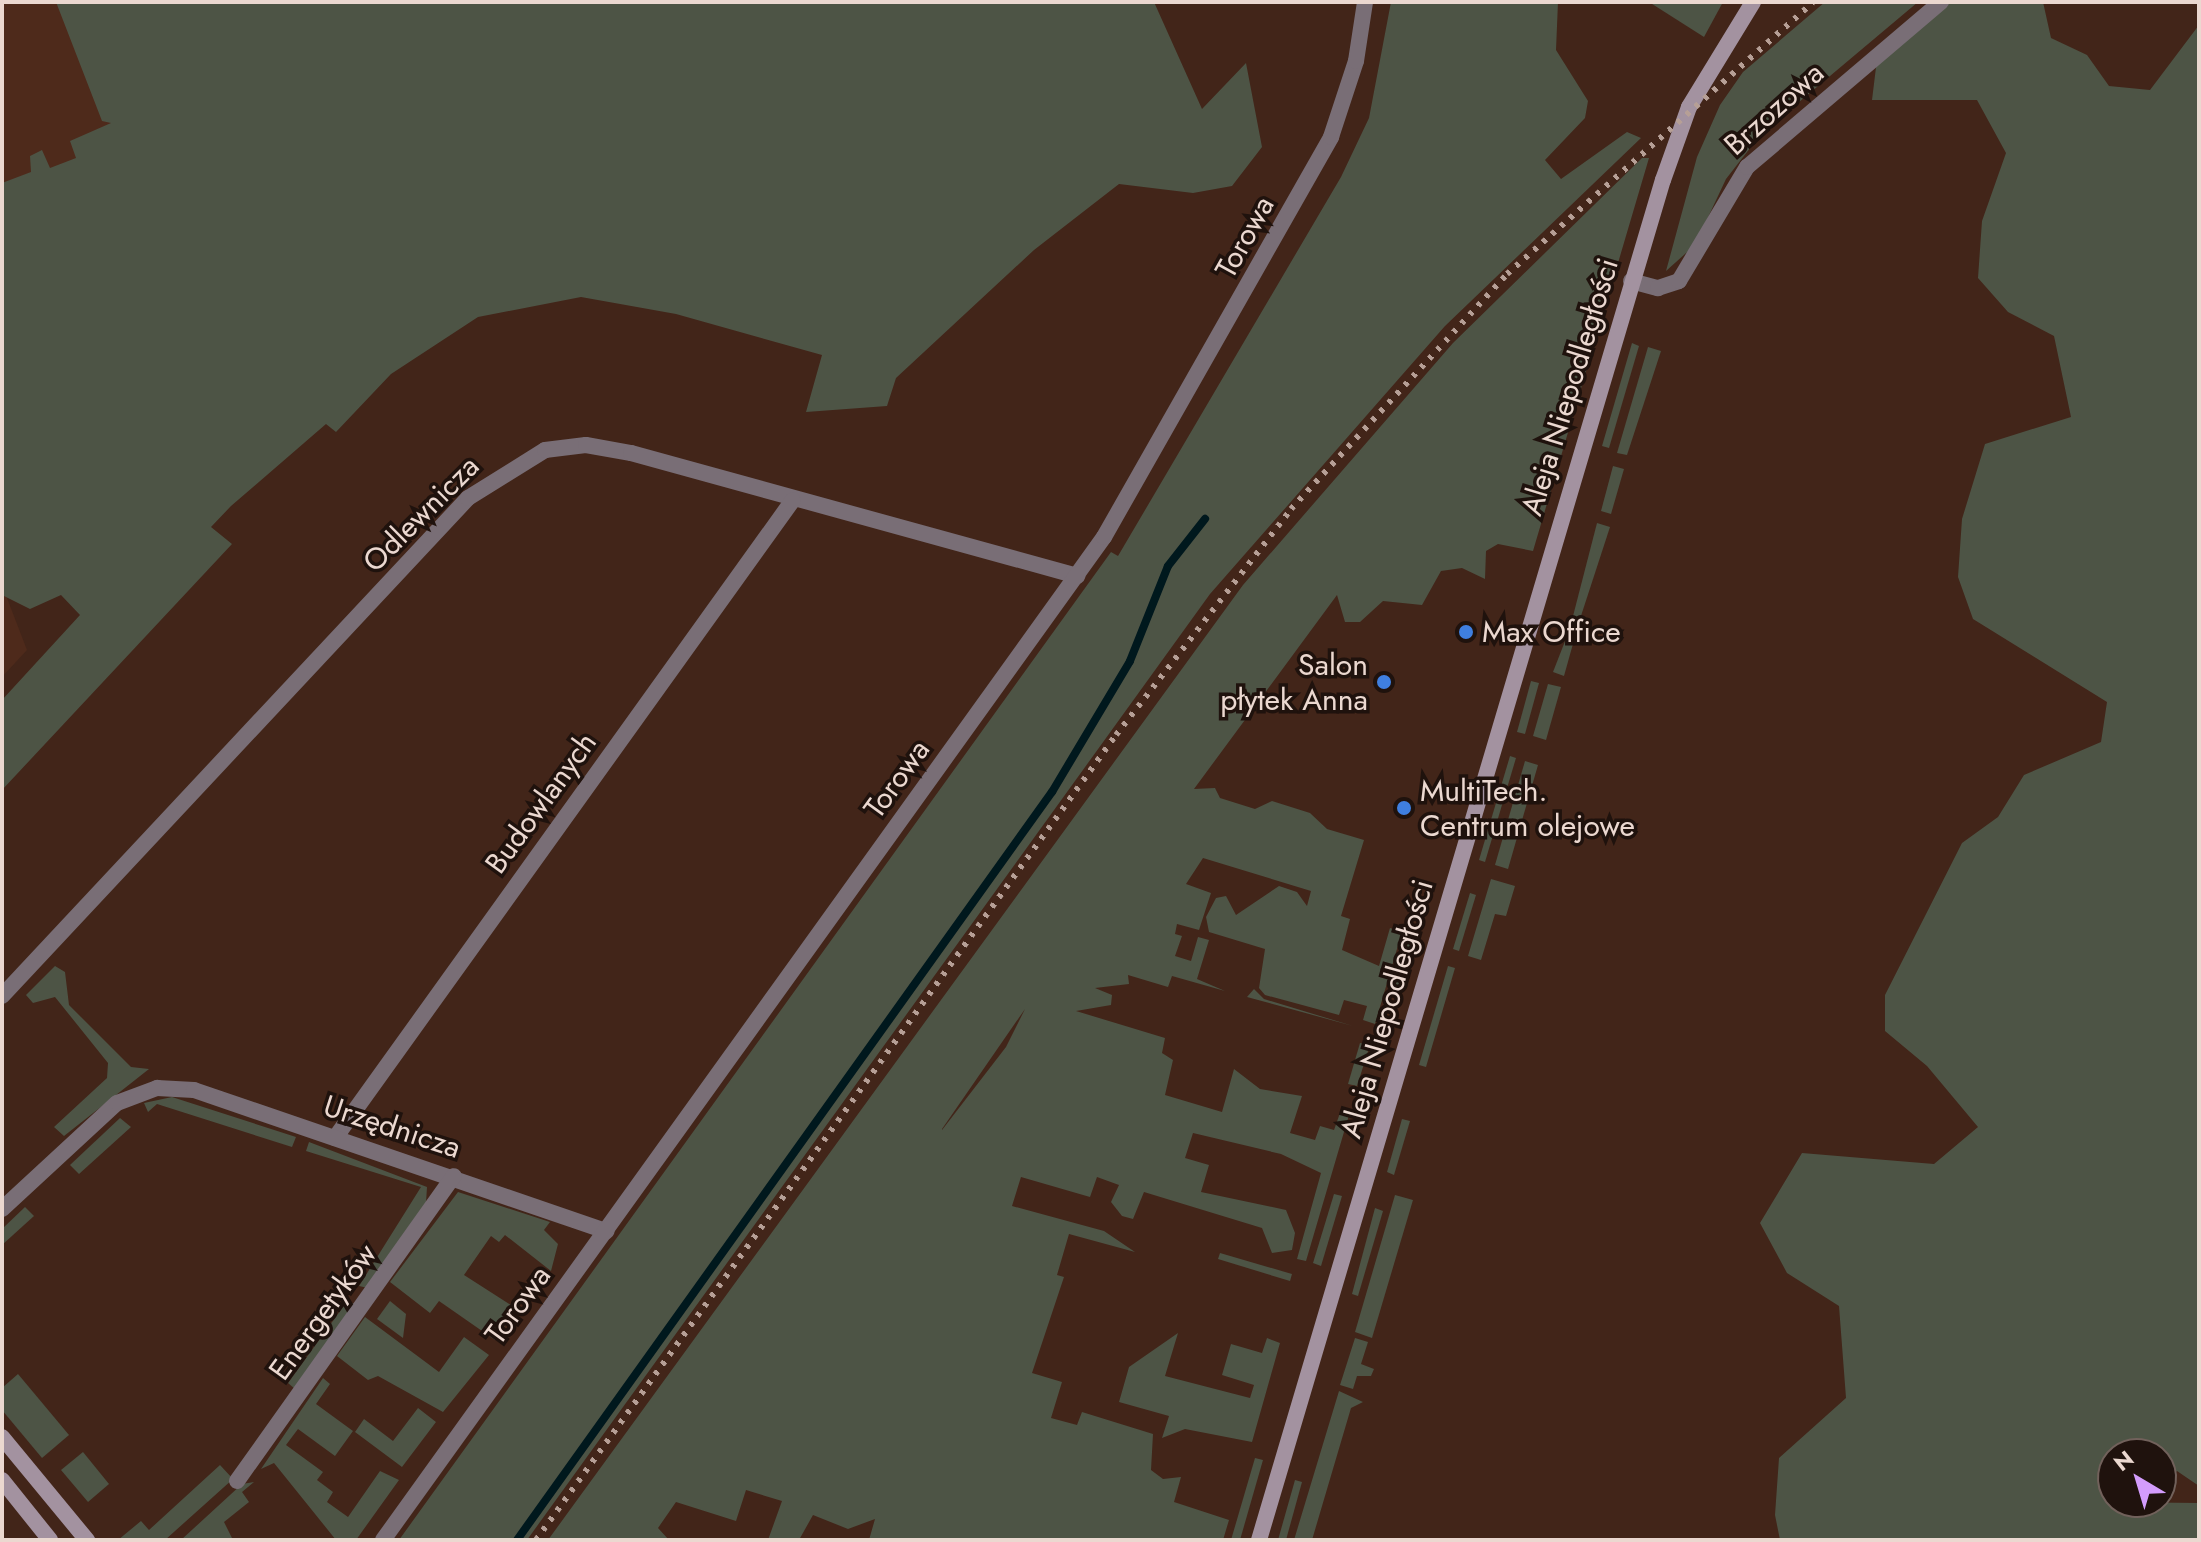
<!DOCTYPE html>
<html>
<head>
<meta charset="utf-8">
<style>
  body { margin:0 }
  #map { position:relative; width:2201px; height:1542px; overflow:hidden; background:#422519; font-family:Jost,sans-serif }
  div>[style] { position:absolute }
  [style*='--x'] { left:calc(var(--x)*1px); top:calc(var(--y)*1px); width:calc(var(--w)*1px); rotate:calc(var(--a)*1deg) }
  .built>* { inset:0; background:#4e2a1b }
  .green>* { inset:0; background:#4d5445 }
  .stream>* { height:8px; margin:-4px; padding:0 4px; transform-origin:4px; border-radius:4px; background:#00181d }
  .street>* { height:16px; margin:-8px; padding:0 8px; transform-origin:8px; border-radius:8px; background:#796e76 }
  .secondary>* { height:16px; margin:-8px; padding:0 8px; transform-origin:8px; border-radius:8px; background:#a392a0 }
  .rail>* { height:6px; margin-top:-3px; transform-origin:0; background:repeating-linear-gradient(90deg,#b69f96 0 4px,transparent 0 12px) }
  .dots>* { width:22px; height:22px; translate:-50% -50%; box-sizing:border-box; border:4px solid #1f120d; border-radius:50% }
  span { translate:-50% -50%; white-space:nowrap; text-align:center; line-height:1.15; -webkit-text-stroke:7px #1f120d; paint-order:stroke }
  .street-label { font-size:30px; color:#ebd8d0 }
  .poi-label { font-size:30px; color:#ebd8d0 }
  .left { translate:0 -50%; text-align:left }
  .right { translate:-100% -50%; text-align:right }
  .frame { position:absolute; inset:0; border:4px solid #ebd8d0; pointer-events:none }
  .north { position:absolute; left:2097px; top:1438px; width:80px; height:80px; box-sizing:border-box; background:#1f120d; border:2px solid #71615b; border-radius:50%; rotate:322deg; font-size:22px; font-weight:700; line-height:32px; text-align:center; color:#ebd8d0 }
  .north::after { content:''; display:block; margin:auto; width:28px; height:36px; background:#d39cfc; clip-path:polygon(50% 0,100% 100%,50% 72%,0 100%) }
</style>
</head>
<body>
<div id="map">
  <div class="built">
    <div style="clip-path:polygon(2px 2px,77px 2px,129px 140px,2px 188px)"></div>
    <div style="clip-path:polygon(2px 585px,27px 650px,2px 677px)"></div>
  </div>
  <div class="green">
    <div style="clip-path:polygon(56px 2px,1154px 2px,1202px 109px,1246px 63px,1262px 147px,1232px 186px,1193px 193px,1119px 184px,1034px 250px,896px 378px,887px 406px,806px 412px,822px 355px,676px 314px,581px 297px,478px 317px,391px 374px,336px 432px,326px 424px,231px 506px,211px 527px,232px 544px,2px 790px,2px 700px,80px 615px,61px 595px,30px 609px,2px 595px,2px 183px,31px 172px,30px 156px,42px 150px,50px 168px,76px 158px,70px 141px,111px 123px,102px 121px)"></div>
    <div style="clip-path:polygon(1391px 2px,1558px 2px,1556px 50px,1588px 101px,1585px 118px,1545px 160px,1561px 179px,1627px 132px,1641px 138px,1445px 326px,1210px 594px,527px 1540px,399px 1540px,1111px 552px,1118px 556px,1341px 177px,1369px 118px)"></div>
    <div style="clip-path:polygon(1649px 2px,1723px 2px,1704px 37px)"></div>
    <div style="clip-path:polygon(1825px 2px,1918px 2px,1761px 134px,1726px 179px,1695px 245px,1666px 271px,1697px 157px,1720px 105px,1743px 72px)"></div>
    <div style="clip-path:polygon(1935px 2px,2043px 2px,2051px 38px,2087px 55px,2109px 86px,2150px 90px,2199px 25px,2199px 1486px,2177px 1471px,2161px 1484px,2161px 1454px,2113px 1454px,2113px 1502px,2199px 1503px,2199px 1540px,1780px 1540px,1775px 1515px,1779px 1458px,1846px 1398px,1839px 1306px,1787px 1273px,1760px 1223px,1802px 1153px,1934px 1164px,1978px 1127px,1927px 1066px,1885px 1031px,1885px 995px,1962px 843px,1998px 817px,2024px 775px,2101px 742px,2107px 702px,1973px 619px,1958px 577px,1962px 519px,1985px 444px,2071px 417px,2054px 336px,2008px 312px,1978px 278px,1982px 221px,2006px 153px,1977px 100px,1872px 100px,1878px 51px)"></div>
    <div style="clip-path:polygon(evenodd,1642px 158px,1649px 158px,1533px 551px,1498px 544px,1486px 551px,1485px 579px,1462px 568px,1441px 571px,1422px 605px,1383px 601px,1360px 622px,1345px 622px,1337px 595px,1194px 789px,1215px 788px,1220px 798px,1255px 809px,1272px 801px,1310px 813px,1327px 829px,1364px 840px,1341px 916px,1350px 919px,1342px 950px,1379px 966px,1390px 928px,1402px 932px,1375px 1024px,1363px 1020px,1367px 1006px,1344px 1000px,1339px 1015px,1265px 995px,1259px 988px,1265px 949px,1209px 932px,1206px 917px,1216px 898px,1226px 896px,1236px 915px,1279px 886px,1297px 892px,1307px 906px,1311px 891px,1203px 858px,1186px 884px,1211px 893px,1199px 930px,1177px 924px,1175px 934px,1182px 936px,1175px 956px,1191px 961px,1198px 937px,1209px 940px,1197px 979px,1225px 991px,1172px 976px,1168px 987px,1128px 975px,1129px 984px,1095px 988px,1112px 995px,1111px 1005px,1076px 1011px,1165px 1038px,1162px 1053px,1173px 1060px,1165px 1095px,1222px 1112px,1234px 1069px,1260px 1089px,1302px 1096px,1290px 1133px,1315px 1140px,1320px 1126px,1334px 1130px,1340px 1113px,1349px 1115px,1306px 1261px,1297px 1259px,1321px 1173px,1281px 1154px,1193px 1133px,1185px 1158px,1209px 1165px,1201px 1192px,1286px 1210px,1295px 1233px,1292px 1250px,1272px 1253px,1262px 1228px,1144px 1192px,1133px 1219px,1122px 1216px,1111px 1202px,1119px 1185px,1097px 1177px,1090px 1197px,1021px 1177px,1012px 1206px,1104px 1231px,1135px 1252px,1069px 1234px,1057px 1275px,1064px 1277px,1032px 1373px,1062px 1382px,1051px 1418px,1077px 1425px,1082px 1412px,1153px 1434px,1151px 1470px,1163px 1479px,1181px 1477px,1174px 1502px,1229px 1520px,1223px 1540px,869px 1540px,875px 1519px,848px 1529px,813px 1515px,799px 1540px,768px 1540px,782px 1501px,746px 1490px,736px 1521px,676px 1502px,658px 1528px,669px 1540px,548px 1540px,1243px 585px,1453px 343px,1642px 158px,1025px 1009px,1006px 1047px,942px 1130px,942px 1129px,1025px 1009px)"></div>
    <div style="clip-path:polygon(1632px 343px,1639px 346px,1609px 448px,1602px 446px)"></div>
    <div style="clip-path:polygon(1648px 347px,1661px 351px,1627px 455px,1617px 453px)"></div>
    <div style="clip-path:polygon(1613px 466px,1624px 469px,1611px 514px,1601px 511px)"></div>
    <div style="clip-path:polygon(1597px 523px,1610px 527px,1579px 622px,1572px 620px)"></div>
    <div style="clip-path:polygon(1569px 631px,1576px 633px,1564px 676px,1553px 672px)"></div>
    <div style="clip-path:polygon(1531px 681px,1539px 683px,1525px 734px,1517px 732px)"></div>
    <div style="clip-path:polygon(1548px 684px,1561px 687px,1546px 740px,1533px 736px)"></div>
    <div style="clip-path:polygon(1510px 756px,1516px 758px,1485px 862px,1479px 860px)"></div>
    <div style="clip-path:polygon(1525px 761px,1538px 765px,1508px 869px,1495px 865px)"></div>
    <div style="clip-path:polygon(1491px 879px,1515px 886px,1506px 916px,1495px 914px,1481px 960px,1468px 956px)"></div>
    <div style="clip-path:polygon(1470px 893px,1476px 895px,1459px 951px,1453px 949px)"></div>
    <div style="clip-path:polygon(1410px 936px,1417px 938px,1400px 997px,1393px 994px)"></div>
    <div style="clip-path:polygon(55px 966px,65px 972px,69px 1005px,131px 1067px,149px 1069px,64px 1136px,54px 1127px,107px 1078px,108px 1063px,55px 997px,33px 1003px,26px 995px)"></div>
    <div style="clip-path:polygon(1448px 966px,1455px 968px,1426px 1067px,1419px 1065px)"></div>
    <div style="clip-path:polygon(1254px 989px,1264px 999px,1353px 1026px,1247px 997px)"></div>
    <div style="clip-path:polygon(1360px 1043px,1370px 1045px,1357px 1086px,1348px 1084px)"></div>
    <div style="clip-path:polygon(172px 1097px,296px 1137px,292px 1147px,157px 1104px,148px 1112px,144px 1103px)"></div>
    <div style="clip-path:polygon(120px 1118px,131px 1127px,79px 1174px,70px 1165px)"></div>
    <div style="clip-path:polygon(1402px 1119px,1410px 1121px,1394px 1175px,1387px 1172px)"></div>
    <div style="clip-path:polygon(309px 1142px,427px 1187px,426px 1203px,368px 1288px,359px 1286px,421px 1187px,306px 1151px)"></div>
    <div style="clip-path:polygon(458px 1192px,550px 1222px,544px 1230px,558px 1244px,551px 1271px,505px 1235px,499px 1242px,491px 1236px,464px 1275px,517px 1309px,495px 1340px,439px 1301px,430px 1313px,390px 1282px)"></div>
    <div style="clip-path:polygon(1334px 1194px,1342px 1196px,1321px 1266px,1313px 1263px)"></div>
    <div style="clip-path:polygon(1395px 1195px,1413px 1200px,1372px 1338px,1355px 1332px)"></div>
    <div style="clip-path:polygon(25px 1207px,34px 1216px,2px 1245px,2px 1229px)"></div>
    <div style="clip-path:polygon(1375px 1208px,1383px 1211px,1358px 1296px,1352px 1294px)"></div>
    <div style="clip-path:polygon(1220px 1253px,1292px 1274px,1290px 1281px,1218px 1259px)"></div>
    <div style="clip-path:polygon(348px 1300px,355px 1305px,295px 1389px,288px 1383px)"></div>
    <div style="clip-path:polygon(390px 1301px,406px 1314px,403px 1338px,377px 1319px)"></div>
    <div style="clip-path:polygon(365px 1317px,439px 1372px,464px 1337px,489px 1355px,443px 1412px,378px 1376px,368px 1380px,337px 1356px)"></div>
    <div style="clip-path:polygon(1178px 1333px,1165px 1376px,1250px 1398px,1254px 1385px,1222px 1375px,1231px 1344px,1262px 1353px,1267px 1338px,1280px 1343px,1252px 1442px,1185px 1429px,1162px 1438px,1169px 1416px,1119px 1402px,1129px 1367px)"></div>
    <div style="clip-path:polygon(1355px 1338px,1368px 1342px,1361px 1364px,1374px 1369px,1371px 1376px,1357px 1376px,1353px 1389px,1340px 1385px)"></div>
    <div style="clip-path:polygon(18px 1374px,69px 1435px,42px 1458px,2px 1410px,2px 1388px)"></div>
    <div style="clip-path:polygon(323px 1378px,330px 1384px,316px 1404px,353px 1431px,335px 1456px,298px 1429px,286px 1445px,323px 1472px,317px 1480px,333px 1492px,327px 1502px,348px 1517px,380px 1471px,399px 1480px,356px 1540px,336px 1540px,274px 1463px,261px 1469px)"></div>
    <div style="clip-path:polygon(1339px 1391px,1363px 1402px,1351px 1408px,1312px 1540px,1294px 1540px)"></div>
    <div style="clip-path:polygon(418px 1408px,436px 1422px,402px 1467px,355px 1432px,364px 1419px,393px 1441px)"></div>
    <div style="clip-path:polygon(83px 1452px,109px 1484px,88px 1502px,61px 1470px)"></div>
    <div style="clip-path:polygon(1255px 1458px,1263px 1460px,1240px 1540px,1231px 1540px)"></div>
    <div style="clip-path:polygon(220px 1465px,233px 1479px,165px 1540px,118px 1540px,141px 1521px,149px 1530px)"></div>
    <div style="clip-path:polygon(1295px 1480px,1302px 1482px,1286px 1540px,1278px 1540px)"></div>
    <div style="clip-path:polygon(254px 1482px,242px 1492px,249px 1502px,224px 1522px,233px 1540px,181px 1540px,242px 1484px)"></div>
  </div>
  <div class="stream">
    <div style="--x:517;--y:1540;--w:920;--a:-54.43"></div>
    <div style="--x:1052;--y:792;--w:152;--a:-59.2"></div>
    <div style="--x:1130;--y:661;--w:102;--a:-68.2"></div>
    <div style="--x:1168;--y:566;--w:60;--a:-51.8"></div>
  </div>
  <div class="street">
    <div style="--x:1631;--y:281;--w:28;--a:15"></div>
    <div style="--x:1658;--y:288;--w:22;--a:-18"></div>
    <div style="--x:1679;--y:281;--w:133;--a:-59.2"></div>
    <div style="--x:1747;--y:167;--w:255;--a:-40.4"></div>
    <div style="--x:2;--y:996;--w:682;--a:-46.9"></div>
    <div style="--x:468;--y:498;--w:91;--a:-31.9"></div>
    <div style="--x:545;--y:450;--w:41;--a:-7"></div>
    <div style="--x:586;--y:445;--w:46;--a:10.1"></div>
    <div style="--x:631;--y:453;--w:463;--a:15.4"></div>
    <div style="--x:335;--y:1138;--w:785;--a:-54.33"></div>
    <div style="--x:2;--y:1209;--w:156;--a:-42.7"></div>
    <div style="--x:117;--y:1103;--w:43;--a:-20.6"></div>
    <div style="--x:157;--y:1088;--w:37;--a:3"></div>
    <div style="--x:194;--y:1090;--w:436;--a:18.9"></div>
    <div style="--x:237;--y:1481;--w:374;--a:-54.6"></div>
    <div style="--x:383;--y:1540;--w:1235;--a:-54.29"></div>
    <div style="--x:1104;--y:537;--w:460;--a:-60.4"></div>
    <div style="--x:1331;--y:137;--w:80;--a:-71.8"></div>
    <div style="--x:1356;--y:61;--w:60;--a:-81.3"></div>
  </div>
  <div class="secondary">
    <div style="--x:2;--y:1437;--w:134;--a:50.5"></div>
    <div style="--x:2;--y:1480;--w:77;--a:51.3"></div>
    <div style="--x:1259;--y:1540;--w:1419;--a:-73.46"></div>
    <div style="--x:1663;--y:180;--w:77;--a:-70.4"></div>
    <div style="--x:1689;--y:107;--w:123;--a:-58.6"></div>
  </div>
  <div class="rail">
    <div style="--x:536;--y:1540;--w:992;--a:-54.23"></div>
    <div style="--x:1116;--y:735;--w:286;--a:-52.2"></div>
    <div style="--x:1291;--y:509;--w:319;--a:-47.4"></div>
    <div style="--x:1507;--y:274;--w:409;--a:-41.6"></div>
  </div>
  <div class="dots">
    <div style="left:1466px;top:632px;background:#3f7fe0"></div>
    <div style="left:1384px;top:682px;background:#3f7fe0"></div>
    <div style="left:1404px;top:808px;background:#3f7fe0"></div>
  </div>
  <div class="street-label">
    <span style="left:1774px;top:109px;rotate:-42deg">Brzozowa</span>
    <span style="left:1245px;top:237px;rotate:-61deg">Torowa</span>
    <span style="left:1570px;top:387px;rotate:-73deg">Aleja Niepodległości</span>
    <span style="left:421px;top:514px;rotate:-45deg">Odlewnicza</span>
    <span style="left:897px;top:779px;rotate:-54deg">Torowa</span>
    <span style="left:541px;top:803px;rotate:-54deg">Budowlanych</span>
    <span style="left:1387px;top:1009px;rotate:-74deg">Aleja Niepodległości</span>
    <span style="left:392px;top:1127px;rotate:18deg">Urzędnicza</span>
    <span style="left:518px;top:1305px;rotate:-54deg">Torowa</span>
    <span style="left:323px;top:1312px;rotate:-54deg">Energetyków</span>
  </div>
  <div class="poi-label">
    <span class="left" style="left:1482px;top:632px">Max Office</span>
    <span class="right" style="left:1368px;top:682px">Salon<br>płytek Anna</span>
    <span class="left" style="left:1420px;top:808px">MultiTech.<br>Centrum olejowe</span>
  </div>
  <div class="frame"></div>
  <div class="north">N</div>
</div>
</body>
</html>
